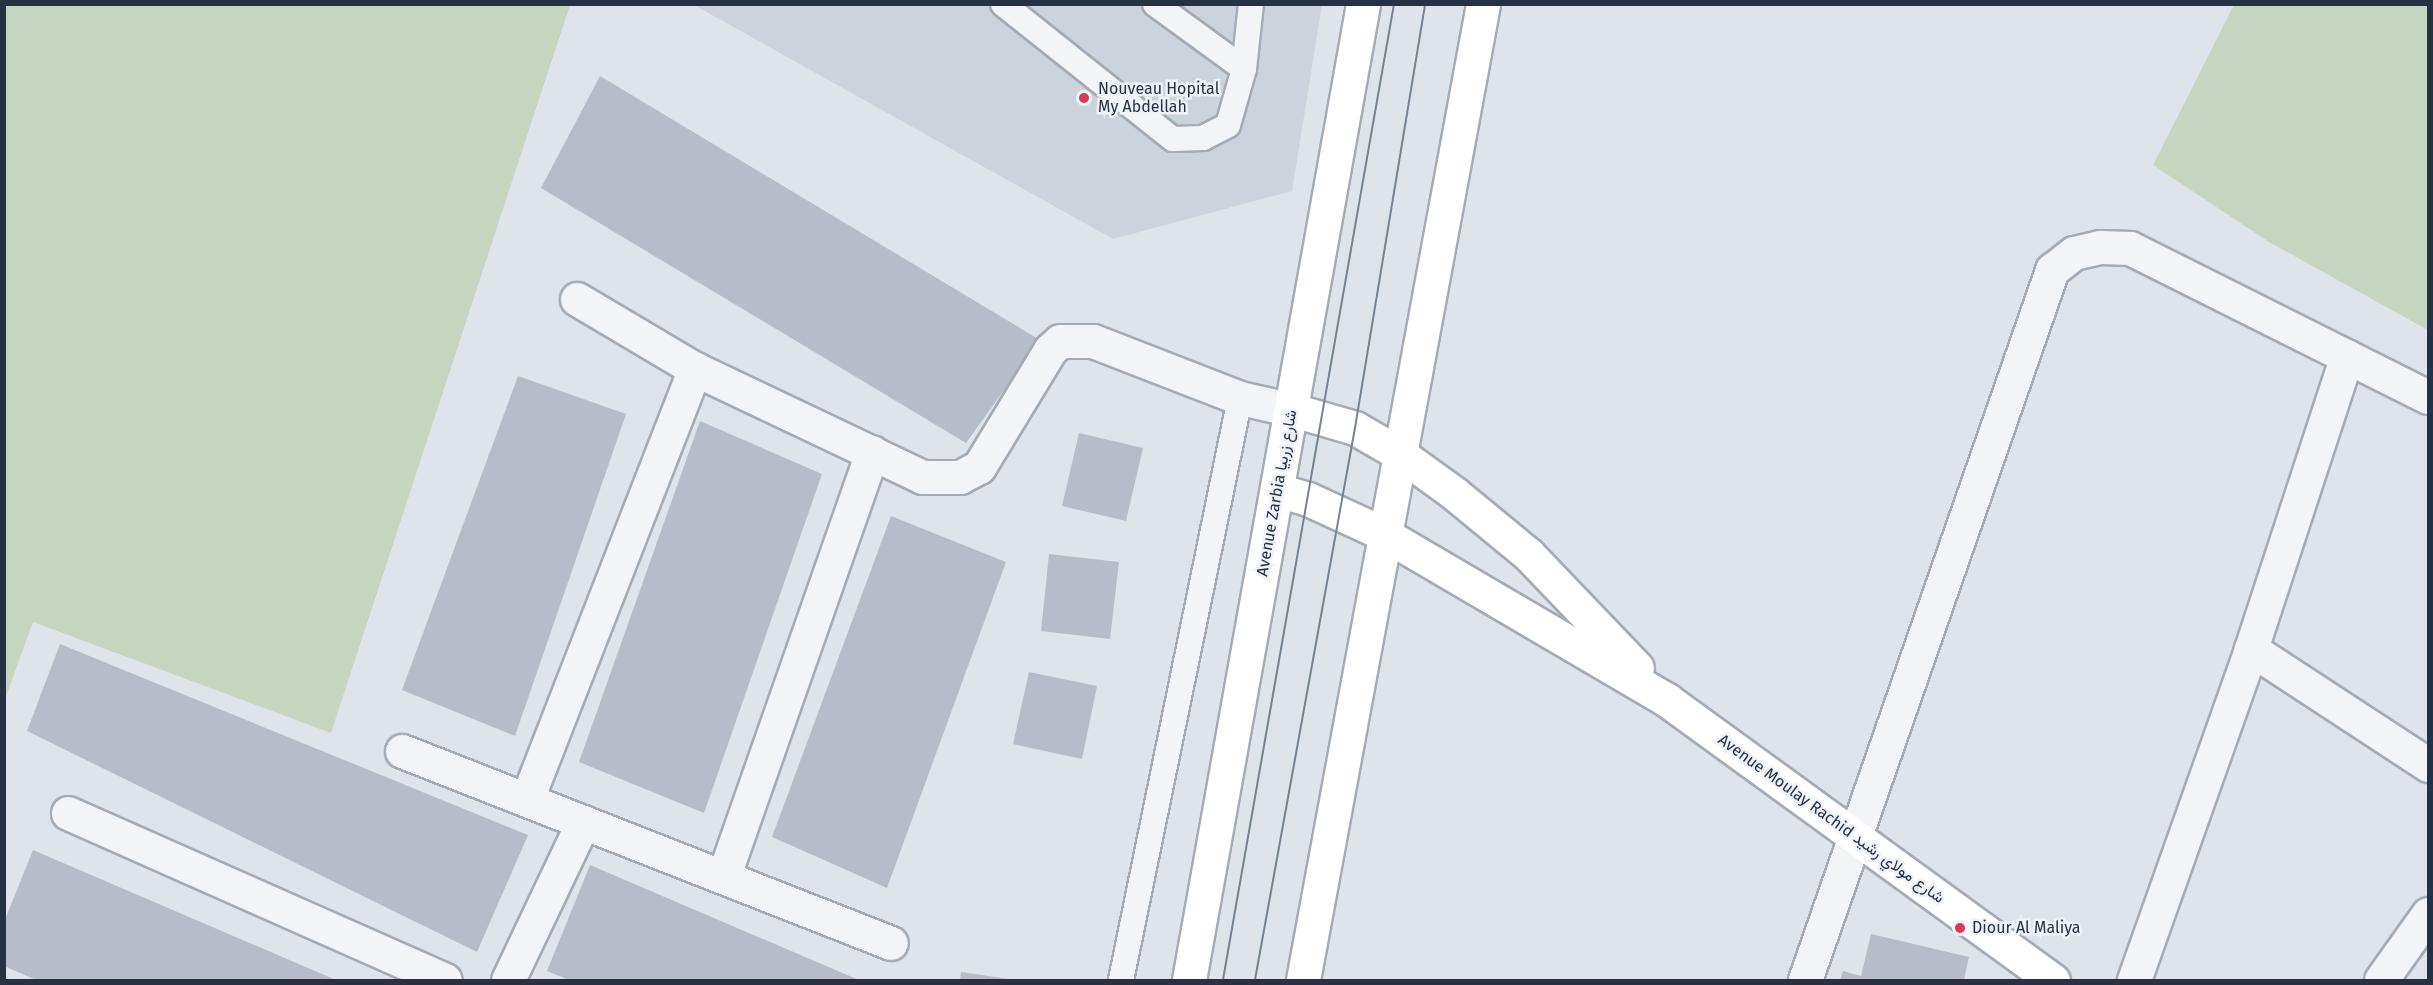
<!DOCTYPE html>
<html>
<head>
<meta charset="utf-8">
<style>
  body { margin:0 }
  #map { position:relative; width:2433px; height:985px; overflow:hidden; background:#dfe4ea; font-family:"Fira Sans",Vazirmatn,sans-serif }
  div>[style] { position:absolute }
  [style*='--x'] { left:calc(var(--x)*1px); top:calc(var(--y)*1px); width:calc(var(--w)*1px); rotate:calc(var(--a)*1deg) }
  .built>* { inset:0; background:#cdd3dc }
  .green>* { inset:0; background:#c5d5bf }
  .building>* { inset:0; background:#b6bdc8 }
  .roads { filter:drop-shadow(2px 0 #a4abb5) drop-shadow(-2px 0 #a4abb5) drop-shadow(0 2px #a4abb5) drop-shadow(0 -2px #a4abb5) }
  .lane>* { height:24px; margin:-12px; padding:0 12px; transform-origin:12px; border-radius:12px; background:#f2f4f8 }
  .street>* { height:33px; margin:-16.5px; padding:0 16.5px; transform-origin:16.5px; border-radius:16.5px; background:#f2f4f8 }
  .secondary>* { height:33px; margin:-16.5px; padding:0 16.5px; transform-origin:16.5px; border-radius:16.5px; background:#fff }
  .tram>* { height:1.5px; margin:-0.75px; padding:0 0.75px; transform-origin:0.75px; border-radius:0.75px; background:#778395 }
  .dots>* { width:16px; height:16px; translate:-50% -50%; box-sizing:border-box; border:3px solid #eff3f7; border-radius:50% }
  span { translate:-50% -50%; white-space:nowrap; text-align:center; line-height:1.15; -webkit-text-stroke:5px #eff3f7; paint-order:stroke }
  .poi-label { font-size:16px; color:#263143 }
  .left { translate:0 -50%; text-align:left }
  .street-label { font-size:16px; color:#263143 }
  .frame { position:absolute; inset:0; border:6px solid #263143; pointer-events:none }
</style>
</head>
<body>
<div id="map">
  <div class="built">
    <div style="clip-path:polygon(694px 5px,1322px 5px,1292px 191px,1113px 239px)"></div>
  </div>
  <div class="green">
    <div style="clip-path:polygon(5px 4px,570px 5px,331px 733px,33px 622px,5px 699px)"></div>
    <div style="clip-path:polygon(2234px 5px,2428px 5px,2428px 330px,2269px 242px,2153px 165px)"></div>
  </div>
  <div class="building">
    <div style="clip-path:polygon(600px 76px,1040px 340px,966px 443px,541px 188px)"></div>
    <div style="clip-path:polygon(518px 376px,626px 414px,515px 736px,402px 690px)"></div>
    <div style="clip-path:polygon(700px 421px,822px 474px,704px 813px,579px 762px)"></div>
    <div style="clip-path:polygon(1079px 433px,1143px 448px,1126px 521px,1062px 506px)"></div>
    <div style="clip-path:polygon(891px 516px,1006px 562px,887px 888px,772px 837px)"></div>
    <div style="clip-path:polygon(1049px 554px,1119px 562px,1110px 639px,1041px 631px)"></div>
    <div style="clip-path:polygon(60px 644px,528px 835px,477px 952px,27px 731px)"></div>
    <div style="clip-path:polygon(1029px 672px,1097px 686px,1082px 759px,1013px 744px)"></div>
    <div style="clip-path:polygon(33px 850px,336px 980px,36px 980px,4px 966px,4px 922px)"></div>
    <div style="clip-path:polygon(590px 865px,859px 980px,569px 980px,547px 971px)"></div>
    <div style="clip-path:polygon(1871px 934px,1969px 957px,1964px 980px,1840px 980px,1843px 971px,1861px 976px)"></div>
    <div style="clip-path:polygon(961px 972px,1009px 979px,1009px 980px,960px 980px)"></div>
  </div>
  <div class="roads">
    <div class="lane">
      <div style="--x:1003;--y:4;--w:217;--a:38.5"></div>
      <div style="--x:1173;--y:139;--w:30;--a:-2"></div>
      <div style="--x:1203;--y:138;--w:28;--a:-27"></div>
      <div style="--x:1228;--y:125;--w:58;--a:-74.1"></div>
      <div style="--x:1244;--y:69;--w:65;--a:-83.9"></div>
      <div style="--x:1155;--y:4;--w:110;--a:36.1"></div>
      <div style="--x:1121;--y:980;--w:594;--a:-78.44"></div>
    </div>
    <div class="street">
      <div style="--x:577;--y:299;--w:137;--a:30.7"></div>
      <div style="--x:695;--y:369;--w:251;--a:25.4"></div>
      <div style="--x:922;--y:477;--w:38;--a:0"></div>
      <div style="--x:960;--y:477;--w:21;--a:-28"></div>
      <div style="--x:979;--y:467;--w:137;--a:-58.7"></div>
      <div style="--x:1050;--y:350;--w:13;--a:-42"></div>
      <div style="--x:1060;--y:341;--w:33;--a:0"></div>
      <div style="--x:1093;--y:341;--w:158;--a:21.2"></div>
      <div style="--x:1240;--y:398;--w:54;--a:12.8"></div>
      <div style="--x:2251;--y:649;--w:212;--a:33.2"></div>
      <div style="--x:402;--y:751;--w:525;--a:21.44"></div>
      <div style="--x:527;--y:799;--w:462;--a:-68.7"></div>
      <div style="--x:68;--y:813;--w:412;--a:23.9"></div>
      <div style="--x:724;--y:875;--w:448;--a:-70.7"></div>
      <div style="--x:508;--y:980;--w:175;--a:-64.6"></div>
      <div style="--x:1805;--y:980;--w:752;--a:-70.82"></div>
      <div style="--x:2052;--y:270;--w:28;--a:-38"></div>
      <div style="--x:2074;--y:253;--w:27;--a:-13"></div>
      <div style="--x:2100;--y:247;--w:30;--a:2"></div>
      <div style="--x:2130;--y:248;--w:333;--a:26.6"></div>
      <div style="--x:2134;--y:980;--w:351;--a:-70.5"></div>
      <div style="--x:2251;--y:649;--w:308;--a:-71.9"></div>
      <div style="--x:2381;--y:980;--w:81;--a:-54.5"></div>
    </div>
    <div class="secondary">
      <div style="--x:1293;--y:410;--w:65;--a:16.2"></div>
      <div style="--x:1355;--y:428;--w:52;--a:30"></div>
      <div style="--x:1400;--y:454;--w:68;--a:36"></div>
      <div style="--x:1455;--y:494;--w:96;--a:39.5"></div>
      <div style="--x:1529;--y:555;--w:156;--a:46.3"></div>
      <div style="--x:1277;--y:490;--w:32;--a:16"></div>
      <div style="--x:1308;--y:499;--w:84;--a:24.7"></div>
      <div style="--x:1384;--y:534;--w:328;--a:30.4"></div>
      <div style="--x:1667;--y:700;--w:477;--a:36"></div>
      <div style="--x:1189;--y:980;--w:991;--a:-79.89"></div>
      <div style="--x:1303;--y:980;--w:992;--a:-79.55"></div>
    </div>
  </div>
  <div class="tram">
    <div style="--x:1223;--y:980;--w:991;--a:-80.06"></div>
    <div style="--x:1255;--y:980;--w:561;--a:-79.73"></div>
    <div style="--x:1355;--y:428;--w:430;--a:-80.6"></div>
  </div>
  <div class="dots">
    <div style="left:1084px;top:98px;background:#dc3753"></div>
    <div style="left:1960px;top:928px;background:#dc3753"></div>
  </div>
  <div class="poi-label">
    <span class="left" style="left:1098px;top:98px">Nouveau Hopital<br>My Abdellah</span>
    <span class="left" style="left:1972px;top:928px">Diour Al Maliya</span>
  </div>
  <div class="street-label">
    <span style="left:1277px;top:493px;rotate:-80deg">Avenue Zarbia شارع زربيا</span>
    <span style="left:1831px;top:819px;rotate:36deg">Avenue Moulay Rachid شارع مولاي رشيد</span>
  </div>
  <div class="frame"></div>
</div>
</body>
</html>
